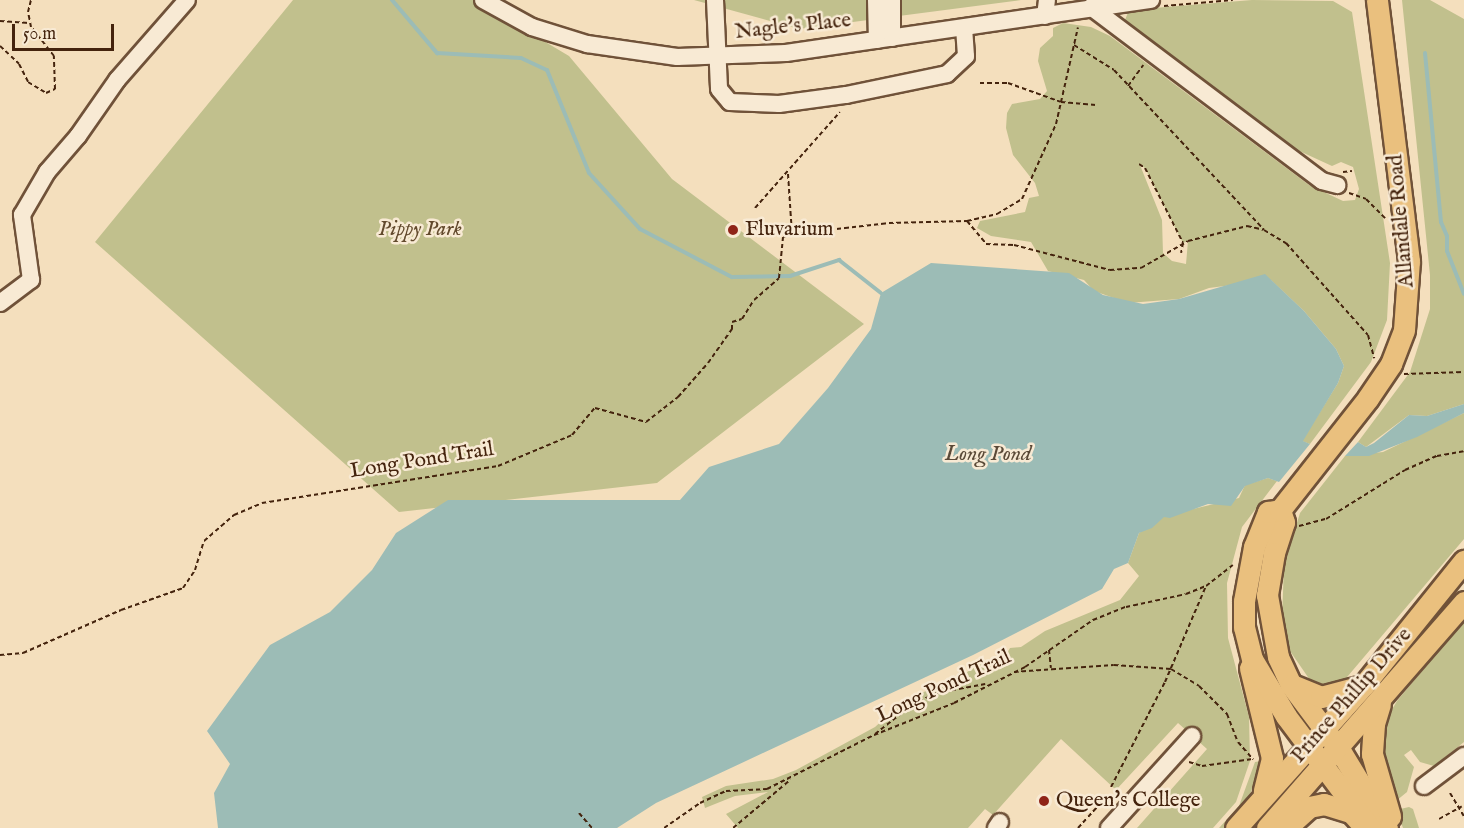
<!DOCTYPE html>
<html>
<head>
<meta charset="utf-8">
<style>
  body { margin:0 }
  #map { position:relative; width:1464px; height:828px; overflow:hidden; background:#f4dfbd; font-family:"IM FELL English",serif }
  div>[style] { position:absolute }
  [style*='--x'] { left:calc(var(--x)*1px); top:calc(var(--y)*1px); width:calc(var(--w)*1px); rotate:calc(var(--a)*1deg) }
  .green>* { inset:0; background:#c1c08d }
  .water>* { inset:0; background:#9cbcb6 }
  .stream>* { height:4px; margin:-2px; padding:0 2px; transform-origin:2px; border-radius:2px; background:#9cbcb6 }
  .path>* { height:2px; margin-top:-1px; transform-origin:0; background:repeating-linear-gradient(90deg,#44230d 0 4.5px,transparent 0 7.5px) }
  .roads { filter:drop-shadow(2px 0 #705239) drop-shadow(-2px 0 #705239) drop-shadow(0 2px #705239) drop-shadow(0 -2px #705239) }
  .minor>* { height:16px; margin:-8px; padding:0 8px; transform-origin:8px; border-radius:8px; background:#f8ead4 }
  .major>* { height:21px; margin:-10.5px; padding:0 10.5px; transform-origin:10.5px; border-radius:10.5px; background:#eac07e }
  .dots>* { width:16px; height:16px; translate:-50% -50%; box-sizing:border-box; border:3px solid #f8ead4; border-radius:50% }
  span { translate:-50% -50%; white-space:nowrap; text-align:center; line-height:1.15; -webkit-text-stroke:5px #f8ead4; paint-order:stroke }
  .street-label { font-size:21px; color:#44230d }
  .park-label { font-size:21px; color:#634a2d; font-style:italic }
  .poi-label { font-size:21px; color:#44230d }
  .left { translate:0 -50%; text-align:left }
  .water-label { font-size:22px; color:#5a4937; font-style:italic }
  .scale { position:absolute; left:12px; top:24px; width:102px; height:27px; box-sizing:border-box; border:3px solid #44230d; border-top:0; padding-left:8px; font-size:18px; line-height:21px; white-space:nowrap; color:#44230d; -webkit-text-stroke:4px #f8ead4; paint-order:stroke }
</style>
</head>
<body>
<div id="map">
  <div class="green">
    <div style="clip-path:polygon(293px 0,475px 0,569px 56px,672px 179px,864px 324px,657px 483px,399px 512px,95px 242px)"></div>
    <div style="clip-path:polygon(694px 0,1021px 0,799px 29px)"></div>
    <div style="clip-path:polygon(evenodd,1252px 0,1333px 1px,1352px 12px,1390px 263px,1387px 320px,1371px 362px,1310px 444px,1302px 441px,1338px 383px,1344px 366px,1336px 349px,1304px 311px,1271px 280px,1209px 288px,1179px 299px,1128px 303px,1094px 291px,1084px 280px,1048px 271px,1031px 242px,991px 236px,977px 228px,980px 221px,1025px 212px,1029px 198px,1039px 196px,1035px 183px,1013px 155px,1006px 128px,1007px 113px,1012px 104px,1040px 99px,1047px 91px,1038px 61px,1040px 48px,1053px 36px,1053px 28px,1063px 23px,1091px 27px,1110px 36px,1309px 185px,1343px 201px,1355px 200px,1359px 189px,1353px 167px,1341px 162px,1332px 166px,1295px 149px,1125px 20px,1129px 10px,1252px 0,1140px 165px,1145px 168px,1183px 243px,1188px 241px,1186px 264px,1172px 261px,1163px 253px,1162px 220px,1140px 165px)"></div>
    <div style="clip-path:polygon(1402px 0,1430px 0,1464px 19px,1464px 404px,1427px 416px,1409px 415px,1366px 447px,1358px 442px,1410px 372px,1430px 309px,1430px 275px)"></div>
    <div style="clip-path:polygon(1464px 413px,1464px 539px,1342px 683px,1327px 689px,1312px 683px,1290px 651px,1282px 619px,1284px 565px,1300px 513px,1345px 456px,1383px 452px)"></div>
    <div style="clip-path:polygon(1268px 478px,1277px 481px,1242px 527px,1227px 583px,1228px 638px,1249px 717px,1250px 761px,1236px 802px,1213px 828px,1137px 828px,1207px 749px,1178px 723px,1116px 790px,1061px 739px,993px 815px,985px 809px,968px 828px,738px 828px,726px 814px,768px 792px,735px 796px,705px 808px,702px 797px,726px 786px,773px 779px,796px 770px,875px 727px,906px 699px,954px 680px,987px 660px,1002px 662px,1010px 648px,1021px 647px,1045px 631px,1120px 600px,1139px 576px,1128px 563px,1139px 533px,1164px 516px,1239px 498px,1245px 485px)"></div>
    <div style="clip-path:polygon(1464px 620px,1464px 742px,1434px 766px,1420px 762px,1411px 750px,1404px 755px,1414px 767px,1407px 792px,1396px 801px,1382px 762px,1387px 718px,1397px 701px)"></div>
    <div style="clip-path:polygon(1261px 761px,1249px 798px,1224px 828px,1219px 828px,1239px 806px,1255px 762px)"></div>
    <div style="clip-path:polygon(1409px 807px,1413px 809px,1419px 828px,1403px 828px,1396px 810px)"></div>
  </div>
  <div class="water">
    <div style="clip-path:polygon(931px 263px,1069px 273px,1103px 295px,1143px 304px,1179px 299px,1265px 274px,1304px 311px,1336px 349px,1344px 366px,1338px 383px,1303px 441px,1310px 444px,1279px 482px,1268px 478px,1245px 486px,1231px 506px,1208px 504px,1170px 518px,1164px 517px,1152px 528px,1139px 533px,1128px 563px,1114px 569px,1102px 589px,973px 655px,656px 803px,617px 828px,218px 828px,214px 793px,230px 764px,207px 731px,270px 645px,330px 612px,372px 570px,396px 533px,448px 500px,680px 500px,709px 467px,779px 444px,828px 388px,871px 329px,881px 293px)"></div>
    <div style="clip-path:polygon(1464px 404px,1464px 413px,1417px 437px,1369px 456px,1345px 456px,1358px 442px,1366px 447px,1374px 443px,1409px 415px,1427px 416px)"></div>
  </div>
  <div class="stream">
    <div style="--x:392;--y:0;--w:70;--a:49.7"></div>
    <div style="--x:437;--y:53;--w:84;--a:3.4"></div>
    <div style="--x:521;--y:58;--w:29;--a:25"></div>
    <div style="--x:547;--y:70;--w:111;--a:67.8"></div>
    <div style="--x:589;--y:173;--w:76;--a:47.7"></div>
    <div style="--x:640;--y:229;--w:104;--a:27.6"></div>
    <div style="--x:732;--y:277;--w:58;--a:-1"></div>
    <div style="--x:790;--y:276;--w:52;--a:-18.1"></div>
    <div style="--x:839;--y:260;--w:53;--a:38.2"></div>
    <div style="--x:1425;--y:53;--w:170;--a:84.6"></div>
    <div style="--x:1441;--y:222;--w:15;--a:67"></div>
    <div style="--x:1447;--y:236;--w:15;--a:90"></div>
    <div style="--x:1447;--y:251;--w:46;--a:68.4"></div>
  </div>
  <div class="path">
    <div style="--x:1164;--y:6;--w:69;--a:-5"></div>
    <div style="--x:0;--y:21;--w:29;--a:4"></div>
    <div style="--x:1074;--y:45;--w:47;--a:32"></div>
    <div style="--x:1114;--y:70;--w:219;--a:46.8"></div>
    <div style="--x:0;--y:46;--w:26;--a:43"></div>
    <div style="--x:19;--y:64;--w:20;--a:63"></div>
    <div style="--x:28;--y:82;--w:21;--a:31"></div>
    <div style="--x:46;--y:93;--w:10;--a:-24"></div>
    <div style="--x:55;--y:89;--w:33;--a:-92"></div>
    <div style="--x:54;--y:56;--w:37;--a:-128"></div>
    <div style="--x:31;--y:27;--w:15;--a:-101"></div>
    <div style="--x:28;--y:12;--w:12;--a:-76"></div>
    <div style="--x:980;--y:83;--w:28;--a:0"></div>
    <div style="--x:1008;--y:83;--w:56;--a:19.7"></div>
    <div style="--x:1061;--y:102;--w:35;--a:5"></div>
    <div style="--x:1128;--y:86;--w:26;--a:-54"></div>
    <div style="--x:1139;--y:164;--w:7;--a:34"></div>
    <div style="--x:1145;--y:168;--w:84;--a:63.1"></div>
    <div style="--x:1183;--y:243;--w:10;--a:101"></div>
    <div style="--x:1343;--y:172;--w:9;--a:-6"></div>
    <div style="--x:788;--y:174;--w:60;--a:86.2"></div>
    <div style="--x:1349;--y:193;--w:18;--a:19"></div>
    <div style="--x:1366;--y:199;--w:27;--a:45"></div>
    <div style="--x:755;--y:208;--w:128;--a:-48.5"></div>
    <div style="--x:967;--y:221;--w:31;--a:-13"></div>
    <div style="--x:997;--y:214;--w:29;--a:-31"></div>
    <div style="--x:1022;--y:199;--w:82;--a:-65.6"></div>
    <div style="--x:1056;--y:124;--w:99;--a:-77.2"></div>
    <div style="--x:1404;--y:374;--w:60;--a:-1.9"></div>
    <div style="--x:1299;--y:526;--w:28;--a:-15"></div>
    <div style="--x:1326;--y:519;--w:93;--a:-31.8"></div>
    <div style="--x:1405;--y:470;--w:35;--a:-24"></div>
    <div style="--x:1437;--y:456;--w:27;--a:-10"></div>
    <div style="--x:1049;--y:650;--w:18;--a:84"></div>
    <div style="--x:0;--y:655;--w:23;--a:-5"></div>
    <div style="--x:23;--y:653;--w:107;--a:-23.7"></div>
    <div style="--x:121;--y:610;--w:66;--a:-19.5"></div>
    <div style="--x:183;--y:588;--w:22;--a:-56"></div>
    <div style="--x:195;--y:570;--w:30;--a:-73"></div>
    <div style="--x:204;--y:541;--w:40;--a:-41"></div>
    <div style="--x:234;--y:515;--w:30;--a:-23"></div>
    <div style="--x:262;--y:503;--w:239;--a:-8.9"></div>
    <div style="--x:498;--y:466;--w:80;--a:-22.7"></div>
    <div style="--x:572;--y:435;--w:35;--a:-50"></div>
    <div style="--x:595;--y:408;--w:53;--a:15.4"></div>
    <div style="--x:646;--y:422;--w:41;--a:-38"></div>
    <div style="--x:678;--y:397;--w:45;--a:-48.6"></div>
    <div style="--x:708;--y:363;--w:42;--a:-54.8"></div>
    <div style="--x:732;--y:329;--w:7;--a:-90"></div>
    <div style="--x:732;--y:322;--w:10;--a:-17"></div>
    <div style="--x:742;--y:319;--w:22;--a:-58"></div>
    <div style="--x:754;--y:300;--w:33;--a:-41"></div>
    <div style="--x:779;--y:278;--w:41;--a:-84.4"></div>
    <div style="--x:783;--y:237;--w:9;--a:-18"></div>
    <div style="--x:792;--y:234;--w:98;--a:-6.5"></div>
    <div style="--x:889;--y:223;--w:78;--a:-1.5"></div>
    <div style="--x:967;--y:221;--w:30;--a:50"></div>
    <div style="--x:986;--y:244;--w:28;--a:2"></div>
    <div style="--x:1014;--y:245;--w:99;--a:14.6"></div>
    <div style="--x:1110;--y:270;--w:31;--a:-4"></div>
    <div style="--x:1141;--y:268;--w:54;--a:-29.9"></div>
    <div style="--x:1188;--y:241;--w:61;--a:-14.3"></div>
    <div style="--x:1247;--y:226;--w:17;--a:13"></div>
    <div style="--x:1264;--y:230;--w:26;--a:31"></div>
    <div style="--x:1286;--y:243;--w:123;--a:48.3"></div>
    <div style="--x:1368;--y:335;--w:24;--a:75"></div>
    <div style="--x:1014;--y:672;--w:100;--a:-4"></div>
    <div style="--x:1114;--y:665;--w:57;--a:4"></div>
    <div style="--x:1171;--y:669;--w:33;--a:31"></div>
    <div style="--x:1199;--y:686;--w:40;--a:45"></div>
    <div style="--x:1227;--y:714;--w:30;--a:69"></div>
    <div style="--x:1238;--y:742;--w:23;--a:49"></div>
    <div style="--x:875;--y:734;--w:47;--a:-38.1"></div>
    <div style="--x:912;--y:705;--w:28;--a:-26"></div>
    <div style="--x:937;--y:693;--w:49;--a:-10.6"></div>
    <div style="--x:1189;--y:762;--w:14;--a:17"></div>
    <div style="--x:1202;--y:766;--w:51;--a:-7.8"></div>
    <div style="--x:1111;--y:787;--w:118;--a:-62.8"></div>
    <div style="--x:1165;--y:682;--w:104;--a:-66.9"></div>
    <div style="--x:1450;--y:793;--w:27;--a:59"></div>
    <div style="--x:579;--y:813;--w:20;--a:49"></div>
    <div style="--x:1439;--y:819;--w:26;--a:-29"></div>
    <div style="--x:664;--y:828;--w:44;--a:-34.8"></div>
    <div style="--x:700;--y:803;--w:29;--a:-25"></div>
    <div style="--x:726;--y:791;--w:41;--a:-2.8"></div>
    <div style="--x:767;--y:789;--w:120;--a:-26.8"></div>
    <div style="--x:874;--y:735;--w:86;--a:-21.8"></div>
    <div style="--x:954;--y:703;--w:80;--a:-26.9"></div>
    <div style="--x:1025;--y:667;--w:83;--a:-34.7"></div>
    <div style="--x:1093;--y:620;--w:35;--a:-22"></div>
    <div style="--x:1126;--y:607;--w:61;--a:-12.2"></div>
    <div style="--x:1186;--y:594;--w:22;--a:-22"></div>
    <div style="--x:1206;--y:586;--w:34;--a:-38"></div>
    <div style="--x:733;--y:828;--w:75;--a:-40.1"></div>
    <div style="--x:1078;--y:828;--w:45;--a:-47.7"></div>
  </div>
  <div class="roads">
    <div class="minor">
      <div style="--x:483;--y:0;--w:56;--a:28.9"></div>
      <div style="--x:532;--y:27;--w:58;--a:17.2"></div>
      <div style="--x:587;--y:44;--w:91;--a:8.2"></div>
      <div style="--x:677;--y:57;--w:109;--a:-2.1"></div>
      <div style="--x:786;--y:53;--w:369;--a:-8.3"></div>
      <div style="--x:715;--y:0;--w:89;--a:87.4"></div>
      <div style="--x:719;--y:89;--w:17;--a:50"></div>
      <div style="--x:730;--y:102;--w:49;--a:2.3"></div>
      <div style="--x:779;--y:104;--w:68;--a:-7.7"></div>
      <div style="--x:846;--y:95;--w:103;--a:-11.7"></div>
      <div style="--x:947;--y:74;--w:26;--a:-43"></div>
      <div style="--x:966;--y:56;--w:28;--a:-94"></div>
      <div style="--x:876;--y:0;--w:40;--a:88.6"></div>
      <div style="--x:892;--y:0;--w:38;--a:90"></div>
      <div style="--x:1091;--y:7;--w:289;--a:37"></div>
      <div style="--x:1322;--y:181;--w:16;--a:15"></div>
      <div style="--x:1045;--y:16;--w:16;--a:-83"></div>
      <div style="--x:0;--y:303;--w:39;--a:-37"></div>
      <div style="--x:31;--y:280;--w:66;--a:-97.9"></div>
      <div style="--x:22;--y:215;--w:50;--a:-59.8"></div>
      <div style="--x:47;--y:172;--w:48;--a:-49.3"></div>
      <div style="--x:78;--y:136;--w:68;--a:-55.1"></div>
      <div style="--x:117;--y:80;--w:106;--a:-48.8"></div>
      <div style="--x:1424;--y:786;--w:50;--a:-36.9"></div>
      <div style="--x:996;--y:828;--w:7;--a:-56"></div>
      <div style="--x:1109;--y:828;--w:124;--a:-47.9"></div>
    </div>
    <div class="major">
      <div style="--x:1280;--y:510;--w:13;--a:72"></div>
      <div style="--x:1284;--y:522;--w:33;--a:108"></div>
      <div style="--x:1274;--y:553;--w:43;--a:99.5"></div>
      <div style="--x:1267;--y:595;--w:63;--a:79.9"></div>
      <div style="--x:1278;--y:657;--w:31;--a:65"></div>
      <div style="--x:1291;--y:685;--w:80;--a:53.1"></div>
      <div style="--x:1339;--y:749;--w:92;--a:58.7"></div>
      <div style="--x:1250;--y:668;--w:93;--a:76.3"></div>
      <div style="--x:1272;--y:758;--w:34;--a:104"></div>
      <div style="--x:1292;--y:685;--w:31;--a:22"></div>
      <div style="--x:1321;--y:697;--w:42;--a:-15"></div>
      <div style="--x:1380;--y:704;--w:21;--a:107"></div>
      <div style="--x:1374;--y:724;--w:30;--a:94"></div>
      <div style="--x:1372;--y:754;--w:65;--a:73.8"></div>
      <div style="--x:1236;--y:828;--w:191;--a:-48.2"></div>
      <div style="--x:1363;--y:686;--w:161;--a:-51.1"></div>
      <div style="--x:1267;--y:828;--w:300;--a:-48.9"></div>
      <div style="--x:1286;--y:828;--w:31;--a:-42"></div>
      <div style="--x:1309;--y:807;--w:15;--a:-11"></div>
      <div style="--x:1324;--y:804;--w:28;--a:17"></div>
      <div style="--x:1351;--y:812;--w:15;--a:48"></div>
      <div style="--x:1370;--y:828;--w:140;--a:-126.9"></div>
      <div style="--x:1286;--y:716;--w:66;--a:-120.8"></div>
      <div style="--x:1252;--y:659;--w:33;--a:-104"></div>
      <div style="--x:1244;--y:627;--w:26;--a:-90"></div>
      <div style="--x:1244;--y:601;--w:55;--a:-79.5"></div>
      <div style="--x:1254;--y:547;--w:38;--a:-68"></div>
      <div style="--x:1268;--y:512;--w:12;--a:-9"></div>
      <div style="--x:1280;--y:510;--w:142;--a:-51.8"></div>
      <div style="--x:1368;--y:398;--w:41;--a:-55.9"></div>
      <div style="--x:1391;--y:364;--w:36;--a:-69"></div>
      <div style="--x:1404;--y:330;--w:69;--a:-85.9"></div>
      <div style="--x:1409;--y:261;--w:263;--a:-97"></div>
    </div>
  </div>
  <div class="dots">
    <div style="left:733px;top:230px;background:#8f2418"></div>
    <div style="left:1044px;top:801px;background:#8f2418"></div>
  </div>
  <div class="street-label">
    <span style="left:793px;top:27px;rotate:-6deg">Nagle's Place</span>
    <span style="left:1402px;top:221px;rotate:-95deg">Allandale Road</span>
    <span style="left:422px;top:461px;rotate:-9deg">Long Pond Trail</span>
    <span style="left:944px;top:687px;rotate:-25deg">Long Pond Trail</span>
    <span style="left:1352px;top:696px;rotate:-49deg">Prince Phillip Drive</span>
  </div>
  <div class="park-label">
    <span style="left:420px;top:230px">Pippy Park</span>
  </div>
  <div class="poi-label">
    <span class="left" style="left:745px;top:230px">Fluvarium</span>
    <span class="left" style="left:1056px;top:801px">Queen's College</span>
  </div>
  <div class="water-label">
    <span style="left:988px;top:455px">Long Pond</span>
  </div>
  <div class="scale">50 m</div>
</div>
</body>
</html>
